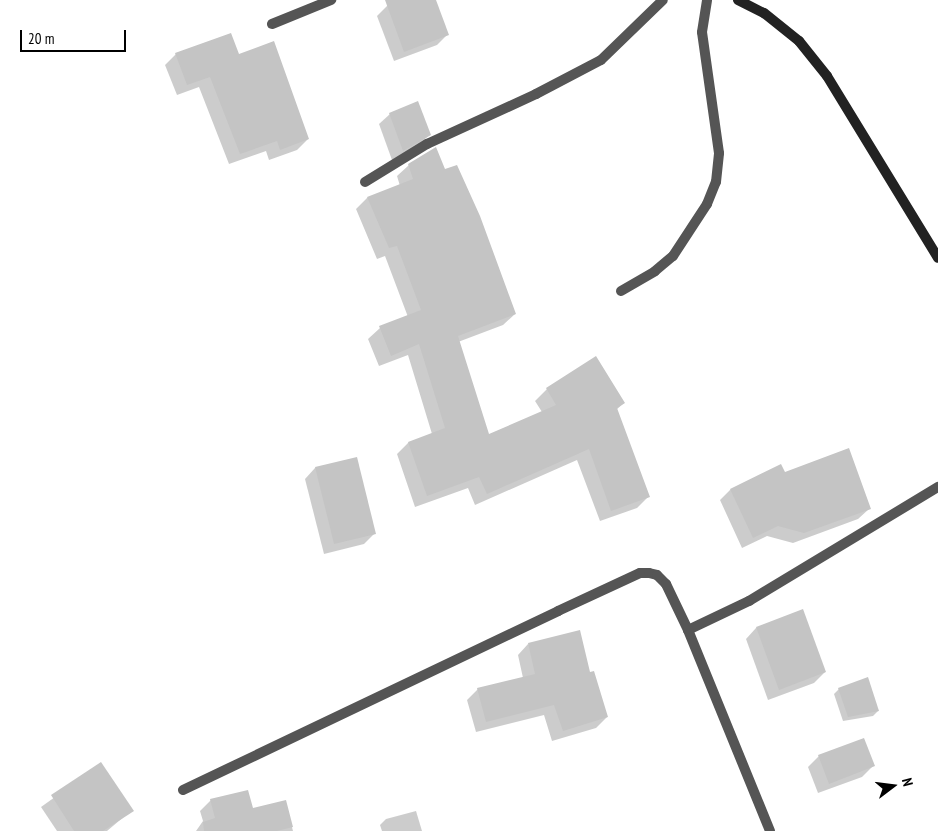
<!DOCTYPE html>
<html>
<head>
<meta charset="utf-8">
<style>
  body { margin:0 }
  #map { position:relative; width:938px; height:831px; overflow:hidden; background:#fff; font-family:"PT Sans Narrow",sans-serif }
  div>[style] { position:absolute }
  [style*='--x'] { left:calc(var(--x)*1px); top:calc(var(--y)*1px); width:calc(var(--w)*1px); rotate:calc(var(--a)*1deg) }
  .shadow>* { inset:0; background:#0003 }
  .building>* { inset:0; background:#c4c4c4 }
  .street>* { height:10px; margin:-5px; padding:0 5px; transform-origin:5px; border-radius:5px; background:#555 }
  .secondary>* { height:10px; margin:-5px; padding:0 5px; transform-origin:5px; border-radius:5px; background:#222 }
  span { translate:-50% -50%; white-space:nowrap; text-align:center; line-height:1.15; -webkit-text-stroke:4px #fff; paint-order:stroke }
  .north { position:absolute; left:868px; top:761px; width:50px; height:50px; -webkit-text-stroke:4px #fff; paint-order:stroke; rotate:75deg; font-size:14px; font-weight:700; line-height:20px; text-align:center; color:#000 }
  .north::after { content:''; display:block; margin:auto; width:18px; height:22px; background:#000; clip-path:polygon(50% 0,100% 100%,50% 72%,0 100%) }
  .scale { position:absolute; left:20px; top:30px; width:106px; height:22px; box-sizing:border-box; border:2px solid #000; border-top:0; padding-left:6px; font-size:15px; line-height:18px; white-space:nowrap; color:#000; -webkit-text-stroke:4px #fff; paint-order:stroke }
</style>
</head>
<body>
<div id="map">
  <div class="shadow">
    <div style="clip-path:polygon(401px 0,434px 0,447px 35px,437px 45px,394px 61px,377px 16px,388px 5px)"></div>
    <div style="clip-path:polygon(176px 54px,308px 139px,297px 150px,269px 160px,266px 151px,229px 164px,199px 87px,177px 95px,165px 65px)"></div>
    <div style="clip-path:polygon(390px 114px,430px 134px,419px 145px,392px 160px,379px 124px)"></div>
    <div style="clip-path:polygon(409px 165px,444px 171px,515px 314px,503px 325px,458px 342px,488px 436px,542px 412px,535px 401px,547px 389px,595px 358px,624px 403px,616px 410px,649px 496px,637px 508px,600px 521px,577px 460px,475px 505px,468px 488px,415px 507px,397px 454px,408px 443px,432px 434px,408px 355px,379px 366px,368px 339px,380px 328px,408px 317px,385px 256px,377px 259px,356px 209px,367px 198px,400px 186px,397px 176px)"></div>
    <div style="clip-path:polygon(356px 458px,375px 533px,364px 544px,324px 554px,305px 479px,315px 468px)"></div>
    <div style="clip-path:polygon(781px 466px,784px 474px,869px 509px,858px 519px,793px 543px,767px 536px,742px 548px,720px 500px,730px 490px)"></div>
    <div style="clip-path:polygon(803px 611px,825px 672px,814px 683px,768px 700px,746px 639px,756px 628px)"></div>
    <div style="clip-path:polygon(528px 644px,589px 674px,607px 717px,596px 728px,552px 741px,544px 715px,476px 732px,467px 700px,478px 689px,523px 678px,518px 655px)"></div>
    <div style="clip-path:polygon(839px 689px,878px 711px,873px 716px,843px 721px,834px 694px)"></div>
    <div style="clip-path:polygon(819px 756px,873px 766px,862px 777px,818px 793px,808px 767px)"></div>
    <div style="clip-path:polygon(101px 764px,132px 810px,107px 831px,57px 831px,41px 807px)"></div>
    <div style="clip-path:polygon(211px 800px,252px 810px,285px 801px,293px 831px,196px 831px,203px 821px,200px 811px)"></div>
    <div style="clip-path:polygon(416px 811px,422px 831px,382px 831px,380px 825px,386px 819px)"></div>
  </div>
  <div class="building">
    <div style="clip-path:polygon(385px 0,436px 0,449px 35px,404px 52px)"></div>
    <div style="clip-path:polygon(231px 33px,239px 54px,274px 41px,309px 139px,280px 150px,277px 141px,240px 154px,210px 77px,187px 85px,175px 53px)"></div>
    <div style="clip-path:polygon(418px 101px,431px 135px,403px 151px,389px 113px)"></div>
    <div style="clip-path:polygon(436px 147px,445px 169px,457px 165px,480px 216px,516px 314px,458px 336px,489px 434px,556px 405px,546px 388px,596px 356px,625px 403px,617px 408px,650px 497px,611px 511px,589px 449px,487px 494px,479px 477px,427px 496px,408px 442px,445px 428px,419px 344px,391px 356px,379px 326px,421px 310px,397px 246px,389px 248px,367px 197px,413px 179px,408px 164px)"></div>
    <div style="clip-path:polygon(849px 448px,871px 509px,804px 533px,778px 526px,753px 538px,730px 489px,781px 464px,785px 472px)"></div>
    <div style="clip-path:polygon(357px 457px,376px 534px,334px 544px,315px 467px)"></div>
    <div style="clip-path:polygon(803px 609px,826px 672px,779px 690px,756px 627px)"></div>
    <div style="clip-path:polygon(580px 630px,590px 672px,594px 671px,608px 717px,563px 731px,554px 705px,486px 722px,477px 688px,535px 674px,528px 643px)"></div>
    <div style="clip-path:polygon(868px 677px,879px 711px,848px 717px,838px 688px)"></div>
    <div style="clip-path:polygon(864px 738px,875px 766px,829px 784px,818px 755px)"></div>
    <div style="clip-path:polygon(101px 762px,134px 811px,103px 831px,74px 831px,51px 795px)"></div>
    <div style="clip-path:polygon(248px 790px,253px 808px,286px 800px,293px 827px,277px 831px,204px 831px,203px 822px,215px 818px,210px 799px)"></div>
  </div>
  <div class="street">
    <div style="--x:272;--y:24;--w:64;--a:-22.1"></div>
    <div style="--x:365;--y:182;--w:73;--a:-31.5"></div>
    <div style="--x:427;--y:144;--w:120;--a:-24.6"></div>
    <div style="--x:536;--y:94;--w:73;--a:-27.6"></div>
    <div style="--x:601;--y:60;--w:86;--a:-44.1"></div>
    <div style="--x:621;--y:291;--w:39;--a:-30"></div>
    <div style="--x:655;--y:271;--w:23;--a:-40"></div>
    <div style="--x:673;--y:256;--w:62;--a:-56.8"></div>
    <div style="--x:707;--y:204;--w:24;--a:-68"></div>
    <div style="--x:716;--y:182;--w:29;--a:-84"></div>
    <div style="--x:719;--y:153;--w:122;--a:-98"></div>
    <div style="--x:702;--y:32;--w:32;--a:-81"></div>
    <div style="--x:688;--y:630;--w:68;--a:-25.4"></div>
    <div style="--x:749;--y:601;--w:221;--a:-31.1"></div>
    <div style="--x:183;--y:790;--w:416;--a:-25.5"></div>
    <div style="--x:558;--y:611;--w:90;--a:-24.9"></div>
    <div style="--x:640;--y:573;--w:9;--a:0"></div>
    <div style="--x:649;--y:573;--w:8;--a:14"></div>
    <div style="--x:657;--y:575;--w:13;--a:45"></div>
    <div style="--x:666;--y:584;--w:51;--a:64.4"></div>
    <div style="--x:688;--y:630;--w:217;--a:67.8"></div>
  </div>
  <div class="secondary">
    <div style="--x:738;--y:0;--w:29;--a:27"></div>
    <div style="--x:764;--y:13;--w:45;--a:38.7"></div>
    <div style="--x:799;--y:41;--w:45;--a:51.3"></div>
    <div style="--x:827;--y:76;--w:213;--a:58.6"></div>
  </div>
  <div class="north">N</div>
  <div class="scale">20 m</div>
</div>
</body>
</html>
